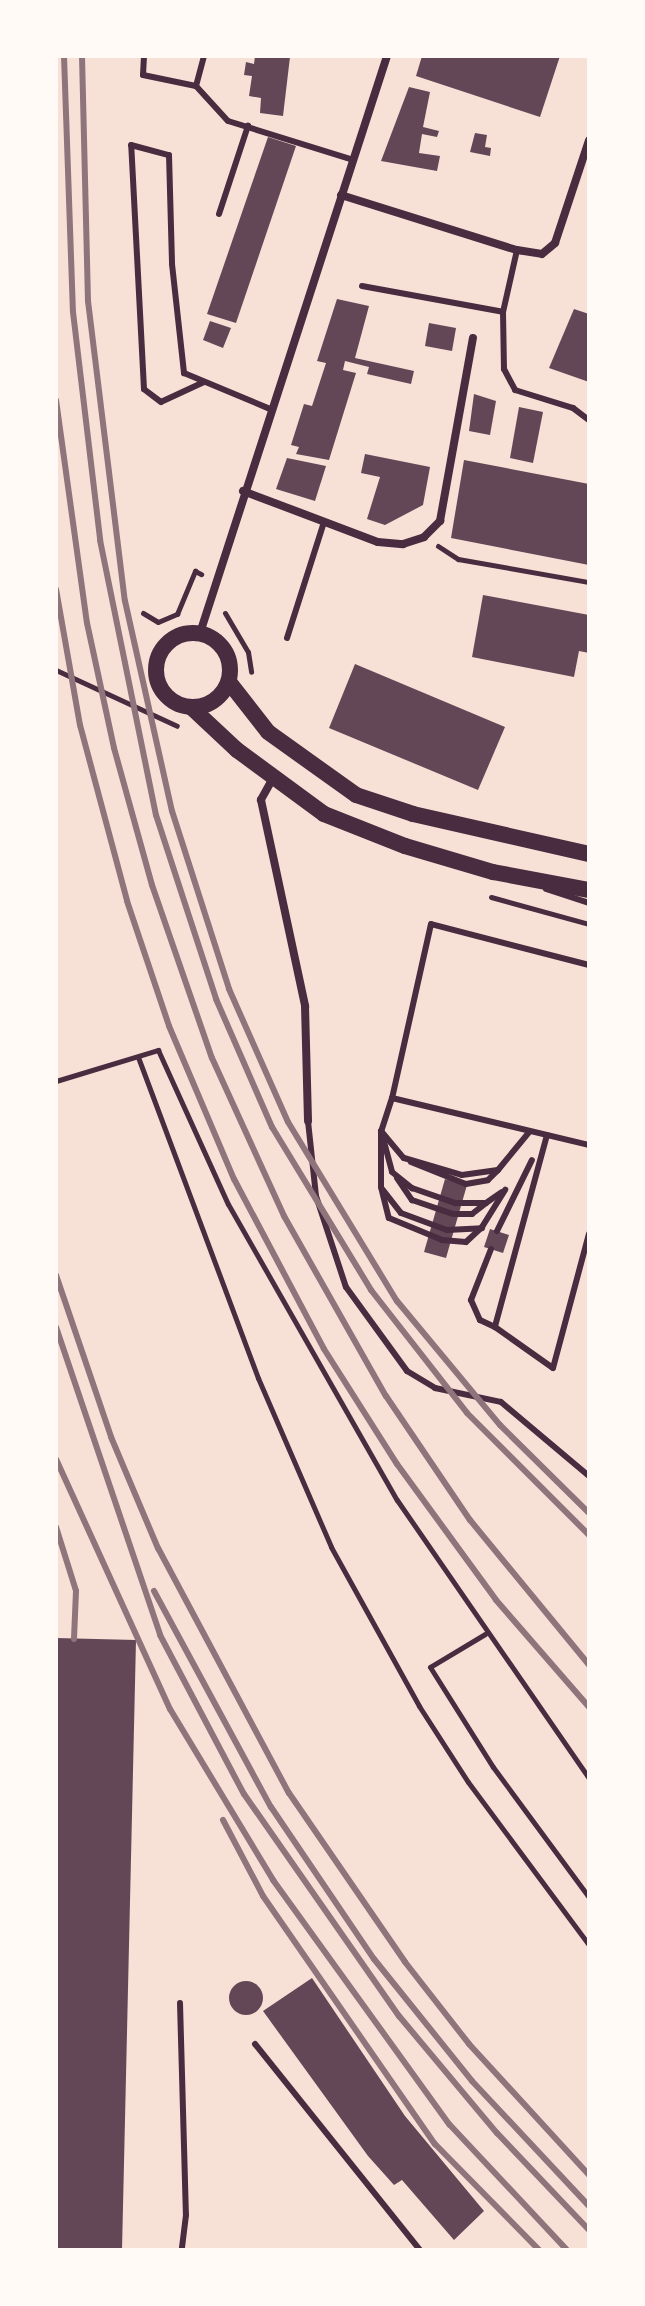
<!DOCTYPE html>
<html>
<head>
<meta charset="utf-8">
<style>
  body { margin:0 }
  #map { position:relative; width:645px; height:2306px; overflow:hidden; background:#f7e1d7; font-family:Helvetica,sans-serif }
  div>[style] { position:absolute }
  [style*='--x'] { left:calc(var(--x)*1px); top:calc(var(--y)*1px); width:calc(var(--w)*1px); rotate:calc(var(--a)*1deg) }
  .building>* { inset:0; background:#644757 }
  .round { border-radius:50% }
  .path>* { height:5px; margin:-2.5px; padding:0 2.5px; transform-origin:2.5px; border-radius:2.5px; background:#4a2c40 }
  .service>* { height:6px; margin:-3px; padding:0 3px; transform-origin:3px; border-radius:3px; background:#4a2c40 }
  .minor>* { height:8px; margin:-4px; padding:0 4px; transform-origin:4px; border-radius:4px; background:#4a2c40 }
  .secondary>* { height:16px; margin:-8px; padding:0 8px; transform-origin:8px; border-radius:8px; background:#4a2c40 }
  .secondary>.ring { margin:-8px; padding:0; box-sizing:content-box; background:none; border:16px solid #4a2c40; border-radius:50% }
  .rail>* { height:6px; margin:-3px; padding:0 3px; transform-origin:3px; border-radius:3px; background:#8f747c }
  span { translate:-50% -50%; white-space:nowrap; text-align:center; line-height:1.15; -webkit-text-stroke:8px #fffaf5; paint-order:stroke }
  .frame { position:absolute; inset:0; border:58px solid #fffaf5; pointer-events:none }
</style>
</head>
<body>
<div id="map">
  <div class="building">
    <div style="clip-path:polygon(255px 56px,290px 57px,283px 116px,260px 113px,261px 98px,249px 96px,252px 76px,244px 75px,246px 62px,254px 64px)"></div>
    <div style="clip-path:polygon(422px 56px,560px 56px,540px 117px,416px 76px)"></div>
    <div style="clip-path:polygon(409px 87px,430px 92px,423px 127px,439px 131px,437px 137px,422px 134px,419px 153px,440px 156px,437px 171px,381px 161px)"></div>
    <div style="clip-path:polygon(475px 133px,487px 135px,485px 147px,491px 148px,490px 156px,470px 152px)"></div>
    <div style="clip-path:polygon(268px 137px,296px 146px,236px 323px,207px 314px)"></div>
    <div style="clip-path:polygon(337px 299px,369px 306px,355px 358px,414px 371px,411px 384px,367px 374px,369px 367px,345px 361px,343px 370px,356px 373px,329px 460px,296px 454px,299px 447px,291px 445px,304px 404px,312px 406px,326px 363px,317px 361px)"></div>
    <div style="clip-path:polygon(574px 309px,589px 314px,589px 382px,549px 368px)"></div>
    <div style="clip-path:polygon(210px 321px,231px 328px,223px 348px,203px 340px)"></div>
    <div style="clip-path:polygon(429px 323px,456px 328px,452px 351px,425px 346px)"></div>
    <div style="clip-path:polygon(474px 394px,496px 401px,490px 435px,469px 431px)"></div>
    <div style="clip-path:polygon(519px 407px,543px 412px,533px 463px,510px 458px)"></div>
    <div style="clip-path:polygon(365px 454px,430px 467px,423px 505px,385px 525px,367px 519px,380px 477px,361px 473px)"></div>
    <div style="clip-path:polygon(287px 458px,326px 466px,315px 501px,276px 489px)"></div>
    <div style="clip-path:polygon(464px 460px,589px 484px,589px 565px,451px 538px)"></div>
    <div style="clip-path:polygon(483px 595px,589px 615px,589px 653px,579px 651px,574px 677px,472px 657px)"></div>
    <div style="clip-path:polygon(355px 664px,505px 727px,478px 790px,329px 728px)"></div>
    <div style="clip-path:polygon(445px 1179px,467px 1185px,446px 1258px,424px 1252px)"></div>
    <div style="clip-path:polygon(490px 1229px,509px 1235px,503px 1253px,484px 1247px)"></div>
    <div style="clip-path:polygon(56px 1638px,136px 1640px,122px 2250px,56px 2250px)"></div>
    <div style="clip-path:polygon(312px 1978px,405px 2116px,484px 2211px,454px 2240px,402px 2180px,394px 2185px,368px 2156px,263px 2011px)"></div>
    <div class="round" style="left:229px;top:1981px;width:34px;height:34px"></div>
  </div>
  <div class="path">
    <div style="--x:438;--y:546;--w:24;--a:33"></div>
    <div style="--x:458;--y:559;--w:133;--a:10"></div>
    <div style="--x:143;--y:613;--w:17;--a:31"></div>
    <div style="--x:158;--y:622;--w:21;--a:-23"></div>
    <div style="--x:177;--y:614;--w:47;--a:-67.3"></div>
    <div style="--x:195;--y:571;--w:7;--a:27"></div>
    <div style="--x:225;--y:613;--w:45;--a:59.5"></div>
    <div style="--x:248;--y:652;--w:20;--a:81"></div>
    <div style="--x:56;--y:670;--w:133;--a:24.8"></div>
    <div style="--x:491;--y:897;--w:102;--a:15.4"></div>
    <div style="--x:138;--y:1057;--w:343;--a:69.5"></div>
    <div style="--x:258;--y:1378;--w:184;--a:66.6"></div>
    <div style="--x:331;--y:1547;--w:182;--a:61"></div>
    <div style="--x:419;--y:1706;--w:90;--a:57.2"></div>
    <div style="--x:468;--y:1782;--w:203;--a:53.4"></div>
    <div style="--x:56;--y:1081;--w:107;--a:-16.9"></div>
    <div style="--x:158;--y:1050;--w:169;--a:65.6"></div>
    <div style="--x:228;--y:1204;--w:341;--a:60.3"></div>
    <div style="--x:397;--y:1500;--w:338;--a:55.4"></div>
    <div style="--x:485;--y:1634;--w:64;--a:149"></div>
    <div style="--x:430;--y:1667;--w:118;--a:57.8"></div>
    <div style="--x:493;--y:1767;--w:162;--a:53.6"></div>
  </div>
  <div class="service">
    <div style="--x:144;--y:56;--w:19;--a:93"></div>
    <div style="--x:143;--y:75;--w:54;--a:11.7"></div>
    <div style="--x:196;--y:86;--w:47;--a:47.6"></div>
    <div style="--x:228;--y:121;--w:131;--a:17.3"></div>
    <div style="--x:196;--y:86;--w:31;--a:-75"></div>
    <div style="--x:219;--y:214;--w:93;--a:-71.8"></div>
    <div style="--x:517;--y:250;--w:64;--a:102.7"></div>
    <div style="--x:503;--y:312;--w:57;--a:89"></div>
    <div style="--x:504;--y:369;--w:24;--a:62"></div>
    <div style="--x:515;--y:390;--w:61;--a:17.2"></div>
    <div style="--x:573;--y:408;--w:20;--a:37"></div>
    <div style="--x:362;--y:286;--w:143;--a:10.4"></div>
    <div style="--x:204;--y:382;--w:47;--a:155.1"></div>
    <div style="--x:161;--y:402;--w:21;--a:-143"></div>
    <div style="--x:144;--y:389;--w:244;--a:-93"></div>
    <div style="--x:131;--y:145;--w:39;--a:15"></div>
    <div style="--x:169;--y:155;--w:109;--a:88.4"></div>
    <div style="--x:172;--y:264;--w:110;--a:83.7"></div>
    <div style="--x:184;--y:373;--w:93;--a:22.7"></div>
    <div style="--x:287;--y:638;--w:122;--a:-72.3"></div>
    <div style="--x:546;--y:889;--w:45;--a:18"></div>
    <div style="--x:589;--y:965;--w:163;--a:-165.5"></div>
    <div style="--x:431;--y:924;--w:178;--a:102.6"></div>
    <div style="--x:392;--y:1098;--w:203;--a:13.4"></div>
    <div style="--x:392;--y:1098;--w:35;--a:108"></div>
    <div style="--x:381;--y:1131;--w:35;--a:50"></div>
    <div style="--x:404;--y:1158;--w:60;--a:16.3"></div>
    <div style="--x:462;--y:1175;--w:36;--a:-8"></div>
    <div style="--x:498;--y:1170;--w:50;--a:-50.6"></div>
    <div style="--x:308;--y:1121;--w:75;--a:83.9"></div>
    <div style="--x:316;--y:1196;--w:96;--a:71.8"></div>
    <div style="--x:346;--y:1287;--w:104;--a:54"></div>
    <div style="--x:407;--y:1371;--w:33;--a:31"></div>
    <div style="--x:435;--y:1388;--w:67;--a:12"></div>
    <div style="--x:501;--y:1402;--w:115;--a:40.1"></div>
    <div style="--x:381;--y:1131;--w:56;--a:90"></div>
    <div style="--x:381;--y:1187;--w:32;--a:76"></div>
    <div style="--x:389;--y:1218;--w:57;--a:22.5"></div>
    <div style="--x:442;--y:1240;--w:24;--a:5"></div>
    <div style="--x:466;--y:1242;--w:22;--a:-43"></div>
    <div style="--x:482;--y:1227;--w:44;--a:-58.1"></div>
    <div style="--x:547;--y:1135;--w:199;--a:105.2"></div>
    <div style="--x:495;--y:1327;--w:71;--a:35.3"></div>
    <div style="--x:553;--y:1368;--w:139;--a:-75"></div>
    <div style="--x:383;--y:1138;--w:35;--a:75"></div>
    <div style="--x:392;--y:1172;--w:26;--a:39"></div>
    <div style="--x:412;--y:1188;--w:46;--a:19.2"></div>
    <div style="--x:455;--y:1203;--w:31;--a:0"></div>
    <div style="--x:486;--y:1203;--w:19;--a:-35"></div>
    <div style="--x:411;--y:1162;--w:59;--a:21.8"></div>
    <div style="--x:466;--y:1184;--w:22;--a:-10"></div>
    <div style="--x:488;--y:1180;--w:14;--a:-45"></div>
    <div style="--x:397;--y:1178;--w:27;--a:56"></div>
    <div style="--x:412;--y:1200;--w:43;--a:18.9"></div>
    <div style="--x:453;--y:1214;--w:19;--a:0"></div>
    <div style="--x:472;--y:1214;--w:16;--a:-38"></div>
    <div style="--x:383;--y:1190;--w:29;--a:52"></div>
    <div style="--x:401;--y:1213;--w:49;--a:20.3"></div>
    <div style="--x:447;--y:1230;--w:35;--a:-3"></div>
    <div style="--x:497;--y:1231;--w:79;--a:-63.8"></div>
    <div style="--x:491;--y:1249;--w:55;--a:111.4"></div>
    <div style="--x:471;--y:1300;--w:22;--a:66"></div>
    <div style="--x:480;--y:1320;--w:17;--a:25"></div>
    <div style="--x:180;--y:2003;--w:212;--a:88.4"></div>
    <div style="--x:186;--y:2215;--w:35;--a:97"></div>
    <div style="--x:255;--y:2044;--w:264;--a:51.3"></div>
  </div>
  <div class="minor">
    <div style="--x:341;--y:195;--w:184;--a:17.4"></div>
    <div style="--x:517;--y:250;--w:25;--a:9"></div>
    <div style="--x:542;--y:254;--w:17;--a:-40"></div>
    <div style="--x:555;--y:243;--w:108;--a:-71.7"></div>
    <div style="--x:243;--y:491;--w:144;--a:20.7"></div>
    <div style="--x:378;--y:542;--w:25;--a:5"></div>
    <div style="--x:403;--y:544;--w:22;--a:-18"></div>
    <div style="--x:424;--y:537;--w:23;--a:-45"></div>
    <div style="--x:440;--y:521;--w:186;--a:-79.8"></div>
    <div style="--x:200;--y:633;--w:607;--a:-72.04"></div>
    <div style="--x:273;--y:778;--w:25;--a:119"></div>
    <div style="--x:261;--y:800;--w:211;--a:77.9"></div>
    <div style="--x:305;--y:1006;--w:115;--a:88.5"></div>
  </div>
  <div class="secondary">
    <div class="ring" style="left:156px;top:633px;width:58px;height:58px"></div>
    <div style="--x:229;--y:682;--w:63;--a:52"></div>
    <div style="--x:268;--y:732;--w:108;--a:35.6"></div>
    <div style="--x:356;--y:795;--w:60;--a:18.4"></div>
    <div style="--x:413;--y:814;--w:180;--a:12.8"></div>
    <div style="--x:192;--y:708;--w:62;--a:43"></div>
    <div style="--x:237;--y:750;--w:108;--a:36.3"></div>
    <div style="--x:324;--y:814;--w:87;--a:21.6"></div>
    <div style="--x:405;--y:846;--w:92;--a:16.5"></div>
    <div style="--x:493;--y:872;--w:98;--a:10.6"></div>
  </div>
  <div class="rail">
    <div style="--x:64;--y:56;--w:256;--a:88"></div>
    <div style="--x:73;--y:312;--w:230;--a:83.2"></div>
    <div style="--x:100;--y:540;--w:281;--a:78.5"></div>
    <div style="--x:156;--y:815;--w:194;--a:71.9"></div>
    <div style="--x:216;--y:999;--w:140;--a:66.4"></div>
    <div style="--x:272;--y:1127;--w:191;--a:58.7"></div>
    <div style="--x:371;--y:1290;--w:156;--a:52"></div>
    <div style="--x:467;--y:1413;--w:173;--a:45"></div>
    <div style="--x:82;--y:56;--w:245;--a:88.6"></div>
    <div style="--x:88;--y:301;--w:302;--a:83"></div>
    <div style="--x:125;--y:601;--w:215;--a:77.4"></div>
    <div style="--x:172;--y:811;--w:187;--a:72.2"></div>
    <div style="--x:229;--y:989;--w:145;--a:66.1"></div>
    <div style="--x:288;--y:1122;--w:210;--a:58.7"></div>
    <div style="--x:397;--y:1301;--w:161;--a:50.3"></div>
    <div style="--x:500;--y:1425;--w:125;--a:44.7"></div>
    <div style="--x:56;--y:400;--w:225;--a:82.1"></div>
    <div style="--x:87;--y:623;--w:128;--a:77.8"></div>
    <div style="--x:114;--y:748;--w:142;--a:74.5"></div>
    <div style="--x:152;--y:885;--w:183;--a:70.9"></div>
    <div style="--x:212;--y:1058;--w:174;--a:65.5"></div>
    <div style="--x:284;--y:1216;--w:207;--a:60.5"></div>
    <div style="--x:386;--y:1396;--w:150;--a:55.9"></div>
    <div style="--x:470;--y:1520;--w:188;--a:50.6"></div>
    <div style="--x:56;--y:589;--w:138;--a:80"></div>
    <div style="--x:80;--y:725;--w:182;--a:75"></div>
    <div style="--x:127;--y:901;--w:132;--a:71.4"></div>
    <div style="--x:169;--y:1026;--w:166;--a:67"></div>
    <div style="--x:234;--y:1179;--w:192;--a:62.1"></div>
    <div style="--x:324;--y:1349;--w:136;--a:57.6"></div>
    <div style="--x:397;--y:1464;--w:168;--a:53.9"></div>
    <div style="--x:496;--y:1600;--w:142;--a:49"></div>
    <div style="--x:56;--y:1275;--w:171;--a:71.2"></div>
    <div style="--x:111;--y:1437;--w:121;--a:67.1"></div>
    <div style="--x:158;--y:1548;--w:278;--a:61.9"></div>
    <div style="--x:289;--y:1793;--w:205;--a:55.5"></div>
    <div style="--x:405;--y:1962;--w:104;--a:52"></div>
    <div style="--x:469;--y:2044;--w:178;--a:47.5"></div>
    <div style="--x:56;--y:1327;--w:325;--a:71.3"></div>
    <div style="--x:160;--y:1635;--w:180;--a:62.2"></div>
    <div style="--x:244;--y:1794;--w:271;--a:55.1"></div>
    <div style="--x:399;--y:2016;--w:153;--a:50.1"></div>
    <div style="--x:497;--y:2133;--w:134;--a:46.5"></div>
    <div style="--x:56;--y:1459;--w:275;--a:65.5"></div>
    <div style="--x:170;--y:1709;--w:200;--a:58.9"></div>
    <div style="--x:273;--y:1880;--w:302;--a:54.2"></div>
    <div style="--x:450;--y:2125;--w:171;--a:46.9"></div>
    <div style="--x:56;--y:1527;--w:67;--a:72.6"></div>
    <div style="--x:76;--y:1591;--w:48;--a:92.4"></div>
    <div style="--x:154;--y:1591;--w:246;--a:61.6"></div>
    <div style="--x:271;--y:1807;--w:184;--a:55.9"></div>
    <div style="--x:374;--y:1959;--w:156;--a:51.2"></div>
    <div style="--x:472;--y:2081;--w:171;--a:46.9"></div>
    <div style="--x:223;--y:1820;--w:86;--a:62.2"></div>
    <div style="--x:263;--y:1896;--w:302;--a:55.3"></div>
    <div style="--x:435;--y:2144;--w:148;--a:45.5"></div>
  </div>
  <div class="frame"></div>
</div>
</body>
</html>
